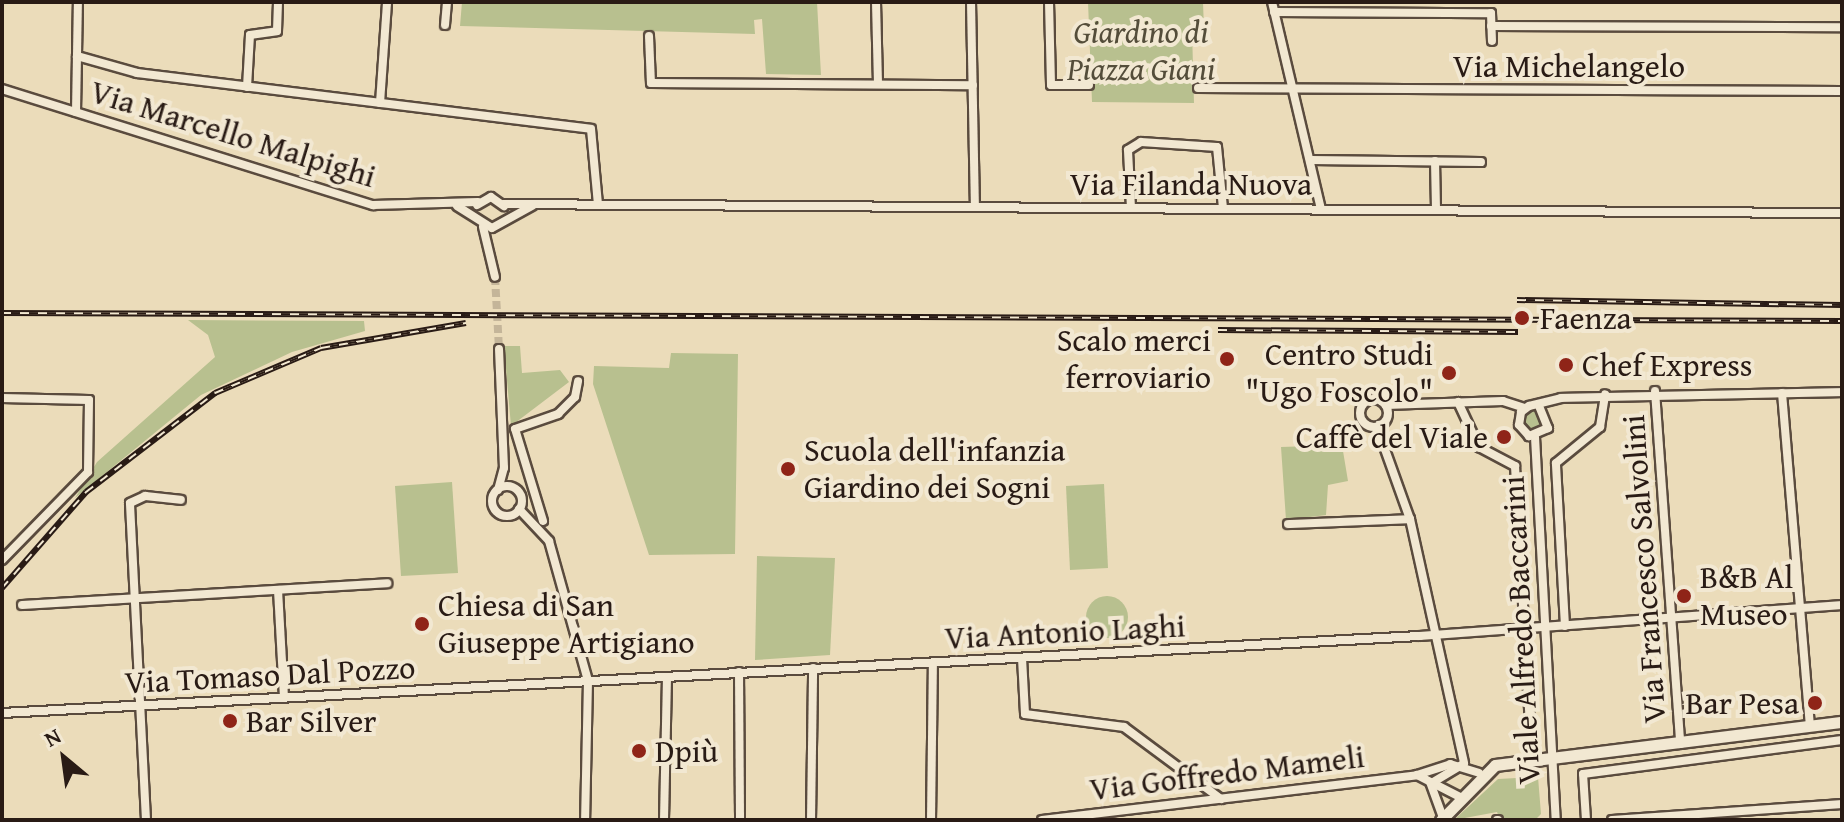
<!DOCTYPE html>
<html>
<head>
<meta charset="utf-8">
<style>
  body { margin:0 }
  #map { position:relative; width:1844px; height:822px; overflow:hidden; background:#ebdcba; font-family:"Gentium Book Plus",serif }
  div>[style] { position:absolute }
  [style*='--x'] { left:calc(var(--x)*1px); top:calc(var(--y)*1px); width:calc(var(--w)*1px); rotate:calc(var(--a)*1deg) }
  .green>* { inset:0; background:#b8c08f }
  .round { border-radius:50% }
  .minor-tunnel>* { height:8px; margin-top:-4px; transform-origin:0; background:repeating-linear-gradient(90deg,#c4b599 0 8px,transparent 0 12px) }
  .roads { filter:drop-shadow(2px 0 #5a4b3e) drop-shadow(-2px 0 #5a4b3e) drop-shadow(0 2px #5a4b3e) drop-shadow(0 -2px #5a4b3e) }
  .minor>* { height:8px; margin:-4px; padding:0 4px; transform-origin:4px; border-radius:4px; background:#f2e8d2 }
  .minor>.ring { margin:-4px; padding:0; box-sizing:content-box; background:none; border:8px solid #f2e8d2; border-radius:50% }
  .secondary>* { height:11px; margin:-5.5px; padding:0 5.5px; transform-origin:5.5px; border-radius:5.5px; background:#f2e8d2 }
  .rail>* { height:6px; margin-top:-3px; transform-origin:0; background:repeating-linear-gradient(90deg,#f2e8d2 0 9px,#291b15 0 18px); box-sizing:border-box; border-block:2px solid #291b15 }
  .dots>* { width:22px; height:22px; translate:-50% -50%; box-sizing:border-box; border:4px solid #f2e8d2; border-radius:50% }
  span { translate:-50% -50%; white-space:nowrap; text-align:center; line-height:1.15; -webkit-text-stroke:8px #f2e8d2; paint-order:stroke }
  .park-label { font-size:32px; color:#544d3a; font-style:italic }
  .street-label { font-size:32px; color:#291b15 }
  .poi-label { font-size:32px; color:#291b15 }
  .left { translate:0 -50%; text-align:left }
  .right { translate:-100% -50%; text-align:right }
  .frame { position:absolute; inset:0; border:4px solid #291b15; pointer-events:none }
  .north { position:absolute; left:24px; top:718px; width:80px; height:80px; -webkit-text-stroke:6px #f2e8d2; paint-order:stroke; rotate:331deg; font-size:22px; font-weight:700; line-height:32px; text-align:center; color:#291b15 }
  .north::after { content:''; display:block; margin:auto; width:28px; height:36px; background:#291b15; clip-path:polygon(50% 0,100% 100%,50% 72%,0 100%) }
</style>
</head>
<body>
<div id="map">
  <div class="green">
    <div style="clip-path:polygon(462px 2px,817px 2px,821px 75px,766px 74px,762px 19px,754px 20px,755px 34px,460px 26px)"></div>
    <div style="clip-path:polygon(1088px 2px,1203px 2px,1204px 30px,1192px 30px,1194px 103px,1092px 102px)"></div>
    <div style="clip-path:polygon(188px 320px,364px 321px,365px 331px,292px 352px,201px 395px,75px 498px,97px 462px,215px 357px,208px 335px)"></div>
    <div style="clip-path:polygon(504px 346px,520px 346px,522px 373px,560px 370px,569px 382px,511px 426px)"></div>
    <div style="clip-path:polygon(671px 353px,738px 354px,735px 554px,649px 555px,593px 384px,594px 366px,669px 368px)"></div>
    <div class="round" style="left:1523px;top:410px;width:20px;height:20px"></div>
    <div style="clip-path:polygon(1342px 445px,1348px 481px,1328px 485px,1326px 515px,1286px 520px,1281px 447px)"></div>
    <div style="clip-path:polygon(452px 482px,458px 573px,401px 576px,395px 486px)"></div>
    <div style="clip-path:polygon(1104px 484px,1108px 568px,1070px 570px,1066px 486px)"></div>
    <div style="clip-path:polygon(757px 556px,835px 558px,830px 655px,755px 660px)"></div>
    <div class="round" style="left:1086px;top:596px;width:42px;height:42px"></div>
    <div style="clip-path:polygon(1538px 777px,1541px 814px,1535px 820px,1500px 820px,1497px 812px,1454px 820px,1498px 779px)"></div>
  </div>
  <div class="minor-tunnel">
    <div style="--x:495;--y:277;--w:72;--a:86.8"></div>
  </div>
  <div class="roads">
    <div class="minor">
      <div style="--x:876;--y:2;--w:82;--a:88.6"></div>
      <div style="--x:971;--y:2;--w:204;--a:88.9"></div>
      <div style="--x:1049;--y:2;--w:83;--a:88.6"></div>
      <div style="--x:1051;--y:85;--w:38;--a:0"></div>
      <div style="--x:1272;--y:2;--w:213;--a:76.7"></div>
      <div style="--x:1274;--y:12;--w:217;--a:0.3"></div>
      <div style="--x:1491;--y:13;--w:28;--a:88"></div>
      <div style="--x:445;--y:25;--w:23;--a:-85"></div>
      <div style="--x:1491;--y:26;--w:351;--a:0.2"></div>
      <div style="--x:649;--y:36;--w:47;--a:87.6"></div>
      <div style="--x:651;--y:83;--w:322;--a:0.4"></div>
      <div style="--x:77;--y:56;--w:62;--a:15.8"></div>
      <div style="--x:137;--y:73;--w:457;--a:7"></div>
      <div style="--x:591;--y:129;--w:75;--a:84.7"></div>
      <div style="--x:247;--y:87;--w:52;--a:-86.7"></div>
      <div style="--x:250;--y:35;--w:27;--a:-8"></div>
      <div style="--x:277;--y:31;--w:29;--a:-88"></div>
      <div style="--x:1198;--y:88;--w:644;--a:0.27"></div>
      <div style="--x:2;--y:89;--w:389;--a:17.4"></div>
      <div style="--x:373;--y:205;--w:105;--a:-1.6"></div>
      <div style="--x:380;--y:103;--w:101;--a:-86"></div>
      <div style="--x:76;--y:112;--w:110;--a:-89"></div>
      <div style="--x:1311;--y:160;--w:170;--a:0.7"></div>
      <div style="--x:1435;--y:161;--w:49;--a:88.8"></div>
      <div style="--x:503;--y:204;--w:1339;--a:0.39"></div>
      <div style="--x:477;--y:205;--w:16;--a:-30"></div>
      <div style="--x:491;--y:197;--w:16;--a:35"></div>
      <div style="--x:457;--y:206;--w:41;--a:32.2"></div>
      <div style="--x:492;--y:228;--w:46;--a:-28.8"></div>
      <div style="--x:1131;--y:208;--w:58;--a:-93"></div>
      <div style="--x:1128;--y:150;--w:15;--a:-32"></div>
      <div style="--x:1141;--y:142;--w:76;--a:3.8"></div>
      <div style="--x:1217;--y:147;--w:61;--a:84.4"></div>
      <div style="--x:483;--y:227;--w:51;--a:76.5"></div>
      <div style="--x:1655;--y:391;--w:354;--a:85.9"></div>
      <div style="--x:1782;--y:393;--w:334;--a:85.2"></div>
      <div style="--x:2;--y:398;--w:87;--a:1.3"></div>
      <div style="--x:89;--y:400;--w:72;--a:90.8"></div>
      <div style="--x:88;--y:472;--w:123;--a:134.3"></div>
      <div class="ring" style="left:1360px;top:399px;width:20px;height:20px"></div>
      <div style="--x:1458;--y:402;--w:50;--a:65"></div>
      <div style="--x:1479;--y:447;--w:41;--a:27.8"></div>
      <div style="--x:1515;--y:466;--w:294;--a:86.7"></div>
      <div style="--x:1386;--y:405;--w:117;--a:-2"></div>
      <div style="--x:1503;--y:401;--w:22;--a:18"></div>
      <div style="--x:1539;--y:406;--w:24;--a:68"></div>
      <div style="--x:1548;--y:428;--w:21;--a:157"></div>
      <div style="--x:1529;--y:436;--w:15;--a:-132"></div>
      <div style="--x:1519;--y:425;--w:13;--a:-81"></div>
      <div style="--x:1521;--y:412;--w:10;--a:-37"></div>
      <div style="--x:1529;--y:406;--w:33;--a:-14"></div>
      <div style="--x:1561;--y:398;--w:281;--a:-1.2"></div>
      <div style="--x:1377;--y:427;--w:98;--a:70.3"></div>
      <div style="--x:1410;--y:519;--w:250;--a:77.5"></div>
      <div style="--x:1535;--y:437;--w:384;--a:86.9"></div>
      <div class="ring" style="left:492px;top:486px;width:22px;height:22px"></div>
      <div style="--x:498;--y:490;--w:23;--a:-75"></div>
      <div style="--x:504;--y:468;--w:119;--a:-92.4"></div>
      <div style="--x:519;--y:509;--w:44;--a:46.8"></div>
      <div style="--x:549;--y:541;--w:145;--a:74.4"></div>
      <div style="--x:588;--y:681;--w:139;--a:91.2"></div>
      <div style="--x:543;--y:521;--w:96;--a:-106.9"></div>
      <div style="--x:515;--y:429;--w:46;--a:-19.2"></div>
      <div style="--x:558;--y:414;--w:24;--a:-45"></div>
      <div style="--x:575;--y:397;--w:16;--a:-79"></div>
      <div style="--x:1288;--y:524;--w:122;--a:-2.3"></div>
      <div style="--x:278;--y:590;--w:108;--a:86.8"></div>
      <div style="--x:22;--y:605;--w:366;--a:-3.4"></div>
      <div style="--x:1565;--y:626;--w:163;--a:-93.2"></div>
      <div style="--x:1556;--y:463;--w:57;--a:-39.3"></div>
      <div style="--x:1600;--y:427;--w:33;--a:-81"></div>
      <div style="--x:1022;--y:658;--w:56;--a:86.9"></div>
      <div style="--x:1025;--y:714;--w:100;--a:7.5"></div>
      <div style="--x:1124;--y:727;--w:121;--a:36.6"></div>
      <div style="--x:739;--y:672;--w:148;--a:89.6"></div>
      <div style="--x:2;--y:713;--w:1420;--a:-3.11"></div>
      <div style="--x:1420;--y:636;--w:423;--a:-4.2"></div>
      <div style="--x:1417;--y:775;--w:48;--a:27.1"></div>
      <div style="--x:1435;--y:781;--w:33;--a:-31"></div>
      <div style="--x:1430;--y:782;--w:38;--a:70"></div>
      <div style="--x:146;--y:820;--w:317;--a:-92.9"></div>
      <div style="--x:130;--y:503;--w:17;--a:-25"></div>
      <div style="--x:145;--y:496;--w:36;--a:6"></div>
      <div style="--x:664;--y:820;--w:143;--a:-88.8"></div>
      <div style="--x:811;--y:820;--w:152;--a:-89.2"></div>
      <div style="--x:931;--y:820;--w:157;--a:-89.3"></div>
      <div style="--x:1042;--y:820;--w:378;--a:-6.8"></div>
      <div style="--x:1417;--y:775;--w:35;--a:-18"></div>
      <div style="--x:1450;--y:764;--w:30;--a:17"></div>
      <div style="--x:1497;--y:820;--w:1;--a:0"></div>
      <div style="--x:1586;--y:820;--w:46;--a:-93.7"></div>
      <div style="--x:1583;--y:774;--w:261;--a:-7.5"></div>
      <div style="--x:1612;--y:820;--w:231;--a:-4"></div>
    </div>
    <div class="secondary">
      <div style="--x:1441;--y:820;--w:77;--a:-45.5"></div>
      <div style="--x:1495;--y:765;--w:350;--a:-7.1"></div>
    </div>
  </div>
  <div class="rail">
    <div style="--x:1517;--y:300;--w:325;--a:0.9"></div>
    <div style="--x:2;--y:313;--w:1840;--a:0.25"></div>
    <div style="--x:1218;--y:330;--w:300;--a:0.4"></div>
    <div style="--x:2;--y:588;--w:128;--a:-48.8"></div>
    <div style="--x:86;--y:492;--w:163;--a:-37.5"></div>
    <div style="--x:215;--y:393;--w:115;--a:-23"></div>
    <div style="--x:321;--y:348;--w:147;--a:-9.8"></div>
  </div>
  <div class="dots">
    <div style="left:1522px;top:318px;background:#8f2418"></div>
    <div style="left:1227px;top:359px;background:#8f2418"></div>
    <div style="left:1566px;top:365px;background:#8f2418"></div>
    <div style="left:1449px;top:373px;background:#8f2418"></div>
    <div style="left:1504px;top:437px;background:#8f2418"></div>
    <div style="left:788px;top:469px;background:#8f2418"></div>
    <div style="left:1684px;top:596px;background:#8f2418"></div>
    <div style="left:422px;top:624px;background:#8f2418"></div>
    <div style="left:1815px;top:703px;background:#8f2418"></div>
    <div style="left:230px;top:721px;background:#8f2418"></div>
    <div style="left:639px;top:751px;background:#8f2418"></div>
  </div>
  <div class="park-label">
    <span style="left:1141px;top:51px">Giardino di<br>Piazza Giani</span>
  </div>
  <div class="street-label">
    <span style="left:1569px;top:66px">Via Michelangelo</span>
    <span style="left:233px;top:134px;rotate:17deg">Via Marcello Malpighi</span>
    <span style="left:1191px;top:184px">Via Filanda Nuova</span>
    <span style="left:1644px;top:569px;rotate:-94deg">Via Francesco Salvolini</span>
    <span style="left:1521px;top:630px;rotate:-93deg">Viale Alfredo Baccarini</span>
    <span style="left:1065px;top:632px;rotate:-3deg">Via Antonio Laghi</span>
    <span style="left:270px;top:675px;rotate:-3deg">Via Tomaso Dal Pozzo</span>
    <span style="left:1227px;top:773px;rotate:-7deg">Via Goffredo Mameli</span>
  </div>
  <div class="poi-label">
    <span class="left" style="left:1540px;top:318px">Faenza</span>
    <span class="right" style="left:1211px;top:359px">Scalo merci<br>ferroviario</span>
    <span class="right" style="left:1433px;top:373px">Centro Studi<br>"Ugo Foscolo"</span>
    <span class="left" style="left:1582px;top:365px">Chef Express</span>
    <span class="right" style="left:1488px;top:437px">Caffè del Viale</span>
    <span class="left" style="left:804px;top:469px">Scuola dell'infanzia<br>Giardino dei Sogni</span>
    <span class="left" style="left:1700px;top:596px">B&amp;B Al<br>Museo</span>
    <span class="left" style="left:438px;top:624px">Chiesa di San<br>Giuseppe Artigiano</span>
    <span class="right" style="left:1799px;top:703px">Bar Pesa</span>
    <span class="left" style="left:246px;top:721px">Bar Silver</span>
    <span class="left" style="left:655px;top:751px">Dpiù</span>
  </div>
  <div class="frame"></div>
  <div class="north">N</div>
</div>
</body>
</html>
